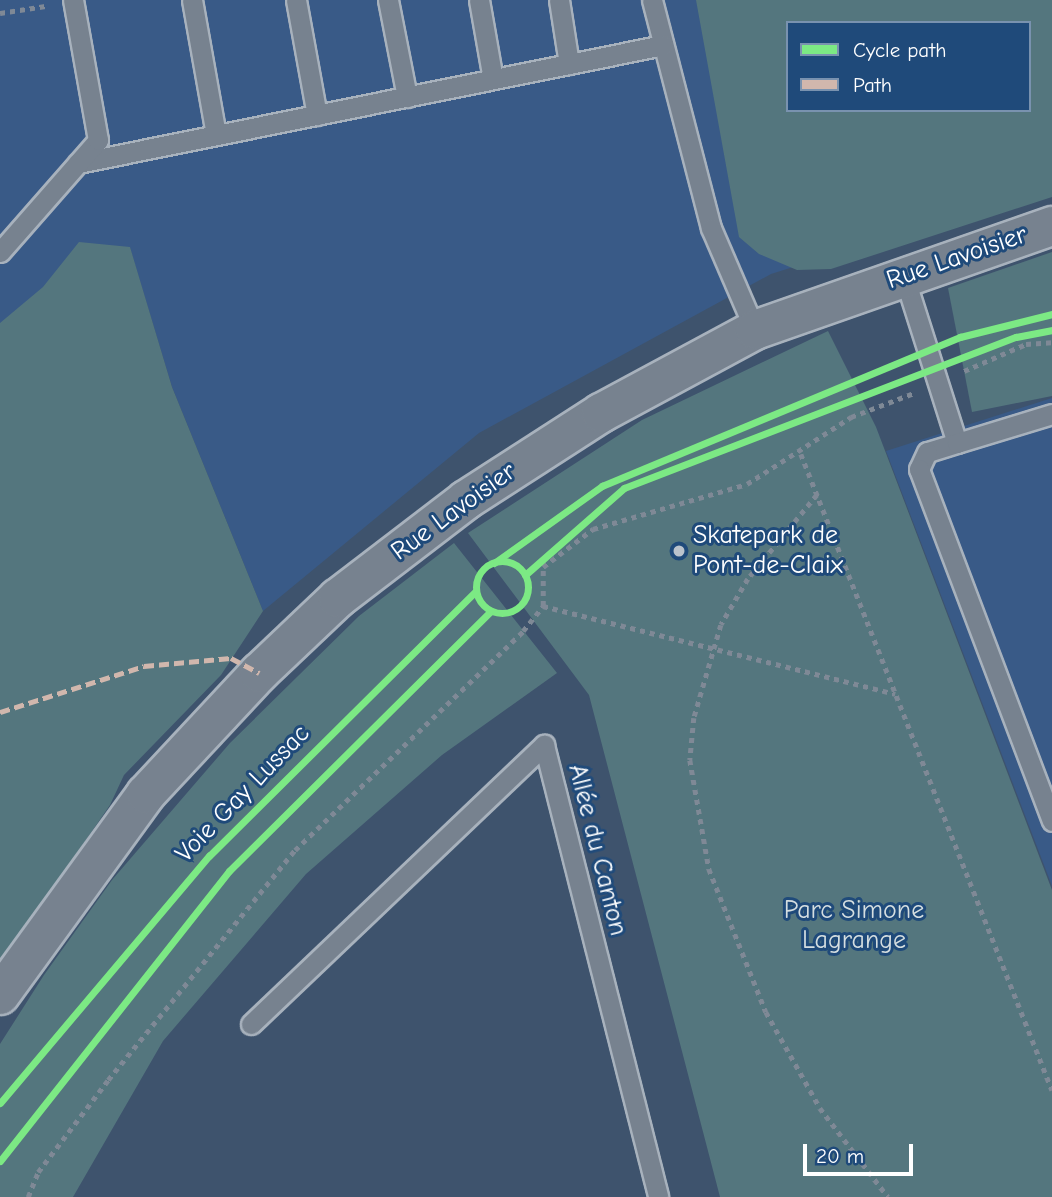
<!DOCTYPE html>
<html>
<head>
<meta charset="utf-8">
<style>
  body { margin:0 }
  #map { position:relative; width:1052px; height:1197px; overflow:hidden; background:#3e536d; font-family:"Comic Neue",sans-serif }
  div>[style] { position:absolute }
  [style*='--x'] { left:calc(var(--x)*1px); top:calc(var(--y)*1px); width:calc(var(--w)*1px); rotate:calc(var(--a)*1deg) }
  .built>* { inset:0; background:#395a87 }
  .green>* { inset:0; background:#54767e }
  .path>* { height:4.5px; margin-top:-2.25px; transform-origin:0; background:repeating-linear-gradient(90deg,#7f8996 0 5px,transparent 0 10px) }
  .roads { filter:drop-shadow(2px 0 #a8b2bd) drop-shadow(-2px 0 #a8b2bd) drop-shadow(0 2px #a8b2bd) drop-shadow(0 -2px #a8b2bd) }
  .lane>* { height:19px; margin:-9.5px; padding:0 9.5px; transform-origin:9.5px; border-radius:9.5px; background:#77828f }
  .street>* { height:38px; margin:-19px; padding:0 19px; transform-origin:19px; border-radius:19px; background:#77828f }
  .quiet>* { height:5px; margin-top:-2.5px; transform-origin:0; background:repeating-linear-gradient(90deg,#d1b7ad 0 10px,transparent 0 15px) }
  .cycleway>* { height:7px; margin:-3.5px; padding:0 3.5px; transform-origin:3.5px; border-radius:3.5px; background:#7ce984 }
  .cycleway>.ring { margin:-3.5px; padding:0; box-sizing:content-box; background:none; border:7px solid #7ce984; border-radius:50% }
  .dots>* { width:19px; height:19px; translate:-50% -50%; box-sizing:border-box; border:4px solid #1f4a7a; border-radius:50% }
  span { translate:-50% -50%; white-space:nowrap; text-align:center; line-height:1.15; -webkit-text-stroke:6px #1f4a7a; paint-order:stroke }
  .street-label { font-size:26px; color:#fff }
  .poi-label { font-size:26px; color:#fff }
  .left { translate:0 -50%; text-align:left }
  .park-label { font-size:26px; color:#d5dee0 }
  .legend { position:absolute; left:786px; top:21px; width:245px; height:91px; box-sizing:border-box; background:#1f4a7a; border:2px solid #7992af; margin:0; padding:9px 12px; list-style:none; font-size:21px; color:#fff }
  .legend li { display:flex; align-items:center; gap:14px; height:35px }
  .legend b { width:35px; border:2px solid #7992af }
  .scale { position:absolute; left:803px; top:1144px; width:110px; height:32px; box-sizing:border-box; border:4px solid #fff; border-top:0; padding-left:9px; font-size:21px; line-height:24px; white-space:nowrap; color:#fff; -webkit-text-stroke:5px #1f4a7a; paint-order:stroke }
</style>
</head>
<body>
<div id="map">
  <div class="built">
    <div style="clip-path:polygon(evenodd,0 0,1052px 0,1052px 186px,771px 274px,479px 433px,263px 611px,172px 387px,130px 248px,0 370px,0 0,788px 23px,1029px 23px,1029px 110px,788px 110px,788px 23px)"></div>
    <div style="clip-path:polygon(1052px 398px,1052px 886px,886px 451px)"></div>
  </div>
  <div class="green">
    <div style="clip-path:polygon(evenodd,696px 0,1052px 0,1052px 197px,831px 269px,797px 270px,759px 254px,739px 237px,696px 0,788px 23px,1029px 23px,1029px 110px,788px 110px,788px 23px)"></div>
    <div style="clip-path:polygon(79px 242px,130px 247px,172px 387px,263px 611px,221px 675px,124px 775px,110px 805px,0 965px,0 323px,43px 287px)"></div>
    <div style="clip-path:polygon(1052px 252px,1052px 396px,972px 412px,948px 288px)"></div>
    <div style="clip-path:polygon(828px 331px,876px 427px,1052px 890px,1052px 1197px,720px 1197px,589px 695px,468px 533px,642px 420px)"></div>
    <div style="clip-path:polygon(454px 543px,557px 673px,442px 755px,306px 874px,163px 1041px,73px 1197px,0 1197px,0 1044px,44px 975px,112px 880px,230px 743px,359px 616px)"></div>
  </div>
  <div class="path">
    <div style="--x:0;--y:13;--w:46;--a:-8.8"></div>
    <div style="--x:964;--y:371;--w:68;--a:-23.5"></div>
    <div style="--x:1026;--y:344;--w:26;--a:-4"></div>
    <div style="--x:801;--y:454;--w:684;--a:68.46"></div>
    <div style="--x:817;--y:495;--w:109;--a:129.4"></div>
    <div style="--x:748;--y:579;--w:53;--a:120.4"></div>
    <div style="--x:721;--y:625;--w:97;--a:106.2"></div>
    <div style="--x:694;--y:718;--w:42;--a:95.4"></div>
    <div style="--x:690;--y:760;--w:111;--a:80.1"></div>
    <div style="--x:709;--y:869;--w:154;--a:68.3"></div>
    <div style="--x:766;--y:1012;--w:110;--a:60.6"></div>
    <div style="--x:820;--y:1108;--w:112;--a:52.6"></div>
    <div style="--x:543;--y:606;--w:363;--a:14"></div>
    <div style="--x:28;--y:1197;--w:27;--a:-68"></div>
    <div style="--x:38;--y:1172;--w:116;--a:-52.7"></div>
    <div style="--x:108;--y:1080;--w:296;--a:-50.9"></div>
    <div style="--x:295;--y:850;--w:316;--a:-43.8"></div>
    <div style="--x:523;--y:631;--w:32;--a:-51"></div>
    <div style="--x:543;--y:606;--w:39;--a:-90"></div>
    <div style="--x:543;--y:567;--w:63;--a:-37.2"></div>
    <div style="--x:593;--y:529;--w:160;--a:-16.3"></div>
    <div style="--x:747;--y:484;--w:124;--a:-32.8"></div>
    <div style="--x:851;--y:417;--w:67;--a:-20.9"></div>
  </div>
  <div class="roads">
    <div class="lane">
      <div style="--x:192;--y:0;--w:137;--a:79.9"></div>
      <div style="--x:296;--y:0;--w:117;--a:79.7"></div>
      <div style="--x:388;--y:0;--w:99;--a:78.9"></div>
      <div style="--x:479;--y:0;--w:80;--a:80"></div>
      <div style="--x:559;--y:0;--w:65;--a:81.1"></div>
      <div style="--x:652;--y:0;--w:236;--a:75.5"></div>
      <div style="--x:711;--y:228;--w:111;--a:66.7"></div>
      <div style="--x:78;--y:163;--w:597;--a:-11.4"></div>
      <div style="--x:0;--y:252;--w:149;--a:-48.8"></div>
      <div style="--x:98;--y:140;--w:142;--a:-100.1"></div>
      <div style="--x:904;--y:276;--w:175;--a:72.4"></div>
      <div style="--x:957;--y:443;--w:31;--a:163"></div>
      <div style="--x:927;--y:452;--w:19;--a:115"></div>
      <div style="--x:919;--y:469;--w:376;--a:69.3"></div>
      <div style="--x:957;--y:443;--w:99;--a:-17"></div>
      <div style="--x:251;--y:1024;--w:405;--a:-43.6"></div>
      <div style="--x:544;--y:745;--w:466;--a:75.8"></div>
    </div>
    <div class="street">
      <div style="--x:0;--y:995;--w:248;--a:-54"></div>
      <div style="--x:146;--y:794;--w:166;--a:-47"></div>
      <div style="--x:259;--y:673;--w:109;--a:-43.5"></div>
      <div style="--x:338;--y:598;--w:161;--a:-37.4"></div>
      <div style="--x:466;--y:500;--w:161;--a:-32.8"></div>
      <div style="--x:601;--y:413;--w:175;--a:-28.3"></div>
      <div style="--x:755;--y:330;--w:315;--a:-19.3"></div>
    </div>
  </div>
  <div class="quiet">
    <div style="--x:0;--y:712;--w:151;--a:-17.7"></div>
    <div style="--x:144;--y:666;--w:87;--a:-5.3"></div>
    <div style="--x:231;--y:658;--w:32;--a:28"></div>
  </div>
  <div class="cycleway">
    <div class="ring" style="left:476px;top:561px;width:45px;height:45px"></div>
    <div style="--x:494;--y:563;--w:133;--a:-35.5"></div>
    <div style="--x:602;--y:486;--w:388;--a:-22.6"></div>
    <div style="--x:960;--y:337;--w:95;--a:-14"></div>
    <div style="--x:525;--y:575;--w:132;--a:-41.3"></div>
    <div style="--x:624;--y:488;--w:420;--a:-21.1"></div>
    <div style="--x:1016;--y:337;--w:37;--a:-11"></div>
    <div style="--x:0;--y:1103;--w:324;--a:-49.8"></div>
    <div style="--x:209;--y:856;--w:376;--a:-44.8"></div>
    <div style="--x:0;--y:1161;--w:370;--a:-51.7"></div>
    <div style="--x:229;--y:871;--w:369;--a:-44.8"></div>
  </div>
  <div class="dots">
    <div style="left:679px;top:551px;background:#bbc3cc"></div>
  </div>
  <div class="street-label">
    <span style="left:957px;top:258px;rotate:-19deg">Rue Lavoisier</span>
    <span style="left:454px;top:512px;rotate:-36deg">Rue Lavoisier</span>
    <span style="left:243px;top:794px;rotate:-46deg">Voie Gay Lussac</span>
    <span style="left:597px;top:850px;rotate:76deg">Allée du Canton</span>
  </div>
  <div class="poi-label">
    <span class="left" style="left:693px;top:551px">Skatepark de<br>Pont-de-Claix</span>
  </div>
  <div class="park-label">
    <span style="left:854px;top:926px">Parc Simone<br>Lagrange</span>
  </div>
  <ul class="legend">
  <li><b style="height:9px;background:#7ce984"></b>Cycle path</li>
  <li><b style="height:9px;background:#d1b7ad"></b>Path</li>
  </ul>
  <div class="scale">20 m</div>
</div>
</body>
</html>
